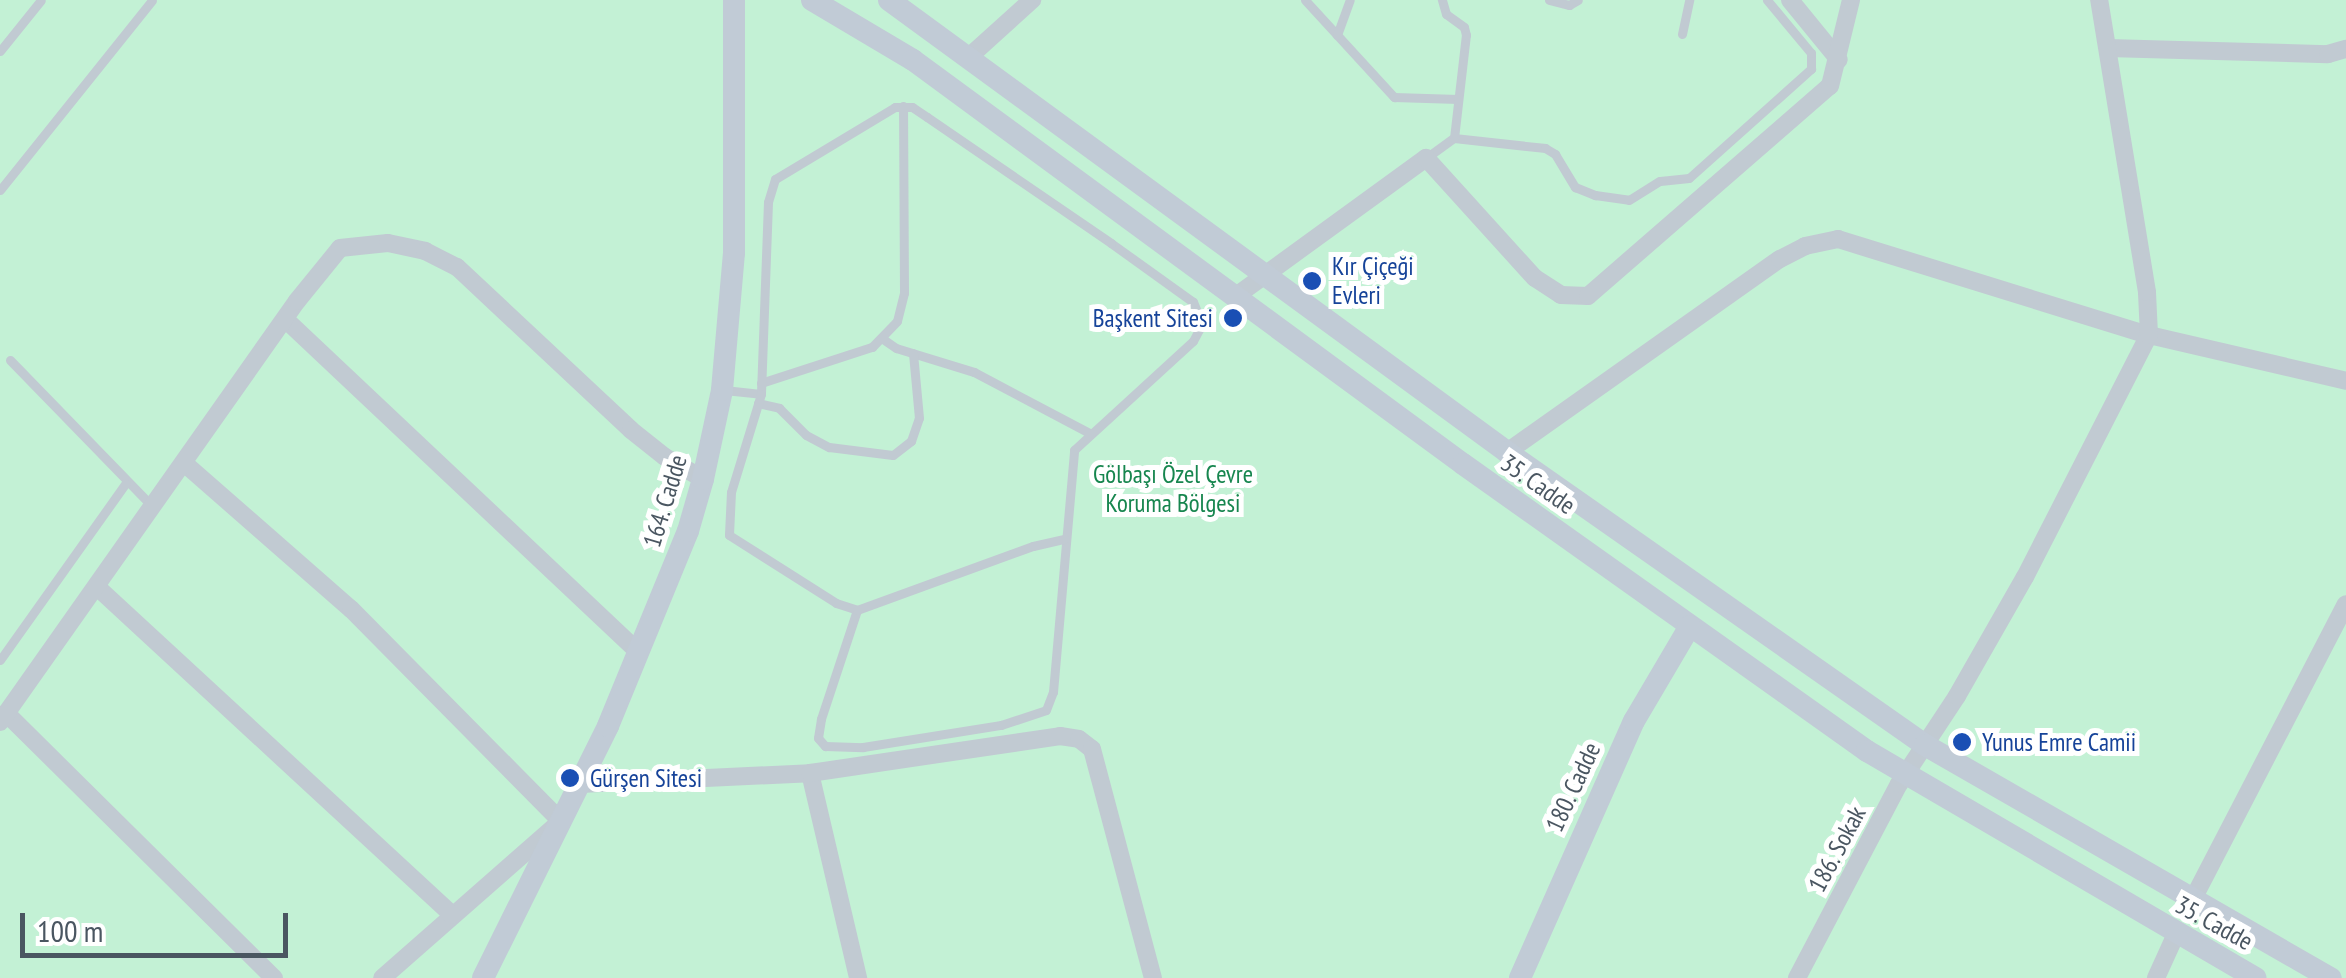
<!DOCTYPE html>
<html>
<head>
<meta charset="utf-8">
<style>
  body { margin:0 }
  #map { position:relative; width:2346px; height:978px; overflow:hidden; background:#f5f3f3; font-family:"PT Sans Narrow",sans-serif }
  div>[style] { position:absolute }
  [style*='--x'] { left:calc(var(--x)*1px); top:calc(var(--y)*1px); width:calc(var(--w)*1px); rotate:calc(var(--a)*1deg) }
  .green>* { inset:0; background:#c3f1d5 }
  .lane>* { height:9px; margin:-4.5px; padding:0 4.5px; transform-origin:4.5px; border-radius:4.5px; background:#c1cad2 }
  .street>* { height:18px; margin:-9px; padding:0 9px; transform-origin:9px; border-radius:9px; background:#c1cad2 }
  .secondary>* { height:22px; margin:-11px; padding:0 11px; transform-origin:11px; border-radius:11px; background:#c1cbd6 }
  .dots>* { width:28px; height:28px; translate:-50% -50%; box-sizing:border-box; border:5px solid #fff; border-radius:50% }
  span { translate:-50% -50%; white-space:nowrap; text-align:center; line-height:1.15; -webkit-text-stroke:10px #fff; paint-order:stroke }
  .transit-label { font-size:25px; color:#164399 }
  .left { translate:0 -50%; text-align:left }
  .right { translate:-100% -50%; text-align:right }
  .park-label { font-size:25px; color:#17864f }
  .street-label { font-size:25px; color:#4a5661 }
  .scale { position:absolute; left:20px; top:913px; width:268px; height:45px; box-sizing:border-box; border:5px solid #4a5661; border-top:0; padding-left:12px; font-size:30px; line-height:35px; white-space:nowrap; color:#4a5661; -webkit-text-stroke:8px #fff; paint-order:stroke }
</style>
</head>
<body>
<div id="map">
  <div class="green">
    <div style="clip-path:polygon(0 0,2346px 0,2346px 978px,0 978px)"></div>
  </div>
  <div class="lane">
    <div style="--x:1305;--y:0;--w:132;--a:47.5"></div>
    <div style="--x:1394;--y:97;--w:64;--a:1.8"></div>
    <div style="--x:1549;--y:0;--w:21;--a:14"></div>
    <div style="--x:1569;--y:5;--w:10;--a:-29"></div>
    <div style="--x:1682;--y:34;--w:35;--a:-78"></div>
    <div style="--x:1337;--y:35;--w:37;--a:-70"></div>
    <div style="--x:0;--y:51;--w:65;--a:-51.2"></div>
    <div style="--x:1454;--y:138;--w:92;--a:6.3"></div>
    <div style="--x:1545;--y:148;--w:12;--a:31"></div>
    <div style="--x:1555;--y:154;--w:39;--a:59"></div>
    <div style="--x:1575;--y:187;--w:22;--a:22"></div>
    <div style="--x:1595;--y:195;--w:34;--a:8"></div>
    <div style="--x:1629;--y:200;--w:36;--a:-32"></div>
    <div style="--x:1660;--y:181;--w:29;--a:-6"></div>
    <div style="--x:1689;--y:178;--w:164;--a:-41.8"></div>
    <div style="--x:1811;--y:69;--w:16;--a:-90"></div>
    <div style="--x:1811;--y:53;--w:69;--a:-129.7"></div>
    <div style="--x:1426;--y:158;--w:34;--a:-36"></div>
    <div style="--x:1454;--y:138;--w:104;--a:-83.4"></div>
    <div style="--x:1466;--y:35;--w:8;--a:-104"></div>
    <div style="--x:1464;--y:27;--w:22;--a:-144"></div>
    <div style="--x:1446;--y:14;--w:15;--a:-106"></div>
    <div style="--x:0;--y:190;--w:243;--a:-51.3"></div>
    <div style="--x:883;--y:339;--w:16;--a:35"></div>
    <div style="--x:896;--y:348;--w:82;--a:17.1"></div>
    <div style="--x:974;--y:372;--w:130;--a:27.9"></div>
    <div style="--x:10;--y:360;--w:202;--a:45.8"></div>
    <div style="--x:761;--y:383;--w:117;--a:-18"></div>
    <div style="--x:872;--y:347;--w:36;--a:-46"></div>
    <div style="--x:897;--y:321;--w:29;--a:-76"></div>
    <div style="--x:904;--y:293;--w:187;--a:-90.3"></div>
    <div style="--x:724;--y:390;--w:37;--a:6"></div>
    <div style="--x:758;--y:403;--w:22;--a:13"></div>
    <div style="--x:779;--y:408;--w:38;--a:45"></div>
    <div style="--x:806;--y:435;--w:26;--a:28"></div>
    <div style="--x:829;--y:447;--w:64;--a:7.1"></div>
    <div style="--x:893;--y:455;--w:23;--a:-38"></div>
    <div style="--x:911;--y:441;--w:24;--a:-71"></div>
    <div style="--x:919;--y:418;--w:65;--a:-95.3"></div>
    <div style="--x:857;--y:610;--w:115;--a:108.3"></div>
    <div style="--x:821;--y:719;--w:19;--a:99"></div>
    <div style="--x:818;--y:738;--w:11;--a:49"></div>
    <div style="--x:825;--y:746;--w:38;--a:2"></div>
    <div style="--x:863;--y:747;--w:140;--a:-9.1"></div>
    <div style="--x:1001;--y:725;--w:47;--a:-18.4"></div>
    <div style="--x:1046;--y:710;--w:19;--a:-69"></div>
    <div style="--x:1053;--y:692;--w:243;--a:-85"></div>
    <div style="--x:1074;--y:450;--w:161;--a:-42.5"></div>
    <div style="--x:1193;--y:341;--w:19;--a:-62"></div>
    <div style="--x:1202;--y:324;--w:24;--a:-112"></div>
    <div style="--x:1193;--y:302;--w:101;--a:-144.3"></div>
    <div style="--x:1111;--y:243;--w:223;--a:-145.6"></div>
    <div style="--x:927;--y:117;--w:18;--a:-146"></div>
    <div style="--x:912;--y:107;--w:17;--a:180"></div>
    <div style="--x:895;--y:107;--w:140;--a:149"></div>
    <div style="--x:775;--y:179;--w:24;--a:107"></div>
    <div style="--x:768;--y:202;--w:192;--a:92.1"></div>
    <div style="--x:761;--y:394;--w:102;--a:107"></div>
    <div style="--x:731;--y:492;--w:43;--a:92.7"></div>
    <div style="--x:729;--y:535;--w:127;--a:32.4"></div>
    <div style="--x:836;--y:603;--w:22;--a:18"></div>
    <div style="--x:857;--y:610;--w:187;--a:-20"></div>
    <div style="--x:1033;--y:546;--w:32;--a:-13"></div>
    <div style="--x:0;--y:660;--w:217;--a:-54.6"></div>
  </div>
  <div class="street">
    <div style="--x:1790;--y:0;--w:77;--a:50.8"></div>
    <div style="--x:2108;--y:48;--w:220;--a:1.6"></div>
    <div style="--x:2328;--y:54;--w:19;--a:-16"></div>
    <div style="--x:970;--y:56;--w:84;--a:-42.1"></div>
    <div style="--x:1236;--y:296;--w:235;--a:-36"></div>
    <div style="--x:1426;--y:158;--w:162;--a:47.8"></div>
    <div style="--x:1535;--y:278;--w:31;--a:33"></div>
    <div style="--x:1561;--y:295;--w:27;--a:2"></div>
    <div style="--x:1588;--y:296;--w:320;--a:-41"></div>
    <div style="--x:1830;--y:86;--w:89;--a:-76.3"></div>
    <div style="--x:285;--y:319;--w:487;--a:43.3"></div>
    <div style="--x:1507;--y:452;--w:334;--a:-35.3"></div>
    <div style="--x:1780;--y:259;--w:28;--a:-27"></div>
    <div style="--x:1805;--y:246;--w:34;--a:-12"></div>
    <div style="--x:1838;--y:239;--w:325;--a:17.2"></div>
    <div style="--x:2149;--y:335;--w:202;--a:13.1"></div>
    <div style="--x:184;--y:463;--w:222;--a:41.2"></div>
    <div style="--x:351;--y:609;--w:298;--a:45.3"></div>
    <div style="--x:561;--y:821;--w:238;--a:138.7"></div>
    <div style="--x:97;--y:587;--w:483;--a:42.7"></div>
    <div style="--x:6;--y:713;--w:377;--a:44.7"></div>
    <div style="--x:0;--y:722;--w:515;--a:-54.8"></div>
    <div style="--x:297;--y:301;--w:68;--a:-50.9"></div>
    <div style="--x:340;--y:248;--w:48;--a:-5.9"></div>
    <div style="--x:388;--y:243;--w:38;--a:12"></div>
    <div style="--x:425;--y:251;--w:36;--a:27"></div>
    <div style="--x:457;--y:267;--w:238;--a:43.1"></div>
    <div style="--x:631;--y:430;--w:43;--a:38.5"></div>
    <div style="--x:665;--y:457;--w:44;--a:30.1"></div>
    <div style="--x:810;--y:773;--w:211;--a:76.8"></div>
    <div style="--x:580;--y:784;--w:230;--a:-2.7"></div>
    <div style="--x:810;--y:773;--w:253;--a:-8.4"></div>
    <div style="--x:1060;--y:736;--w:19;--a:9"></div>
    <div style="--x:1079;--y:739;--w:16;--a:38"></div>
    <div style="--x:1092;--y:749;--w:237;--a:75.1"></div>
    <div style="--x:2193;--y:899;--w:332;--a:-62.6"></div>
    <div style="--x:1797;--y:978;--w:219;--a:-62.3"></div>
    <div style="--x:1899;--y:784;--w:105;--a:-56.6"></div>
    <div style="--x:1957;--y:696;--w:137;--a:-60.3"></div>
    <div style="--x:2025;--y:577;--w:272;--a:-62.9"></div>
    <div style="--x:2149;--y:335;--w:43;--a:-92.7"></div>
    <div style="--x:2147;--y:292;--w:296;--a:-99.3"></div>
    <div style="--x:2156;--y:978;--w:48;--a:-65.6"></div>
  </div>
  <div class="secondary">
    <div style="--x:812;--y:0;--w:117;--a:30.7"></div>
    <div style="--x:913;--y:60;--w:682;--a:36.3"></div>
    <div style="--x:1463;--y:464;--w:496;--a:35.4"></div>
    <div style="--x:1867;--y:751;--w:450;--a:30.3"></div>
    <div style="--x:889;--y:0;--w:766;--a:36.18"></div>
    <div style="--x:1507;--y:452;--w:510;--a:35.03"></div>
    <div style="--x:1925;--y:745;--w:468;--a:29.9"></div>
    <div style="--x:483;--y:978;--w:281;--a:-63.6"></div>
    <div style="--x:608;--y:726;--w:211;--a:-67.7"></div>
    <div style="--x:688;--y:531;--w:54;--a:-73.9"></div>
    <div style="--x:703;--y:479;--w:91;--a:-77.9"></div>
    <div style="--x:722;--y:390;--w:138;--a:-85"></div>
    <div style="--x:734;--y:253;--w:253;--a:-90"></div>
    <div style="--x:1520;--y:978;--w:281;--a:-66.1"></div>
    <div style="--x:1634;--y:721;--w:110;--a:-59.5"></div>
  </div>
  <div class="dots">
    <div style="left:1312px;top:281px;background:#1a4fb4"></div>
    <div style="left:1233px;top:318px;background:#1a4fb4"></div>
    <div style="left:1962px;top:742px;background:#1a4fb4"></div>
    <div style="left:570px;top:778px;background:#1a4fb4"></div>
  </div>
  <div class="transit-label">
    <span class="left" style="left:1332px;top:281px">Kır Çiçeği<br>Evleri</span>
    <span class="right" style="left:1213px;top:318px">Başkent Sitesi</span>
    <span class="left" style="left:1982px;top:742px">Yunus Emre Camii</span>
    <span class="left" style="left:590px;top:778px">Gürşen Sitesi</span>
  </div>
  <div class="park-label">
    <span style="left:1173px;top:489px">Gölbaşı Özel Çevre<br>Koruma Bölgesi</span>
  </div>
  <div class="street-label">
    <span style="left:1538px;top:484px;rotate:35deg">35. Cadde</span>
    <span style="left:665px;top:501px;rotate:-73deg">164. Cadde</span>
    <span style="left:1573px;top:787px;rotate:-65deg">180. Cadde</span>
    <span style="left:1837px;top:849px;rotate:-62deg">186. Sokak</span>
    <span style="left:2214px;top:923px;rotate:29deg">35. Cadde</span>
  </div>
  <div class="scale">100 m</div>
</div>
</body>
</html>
